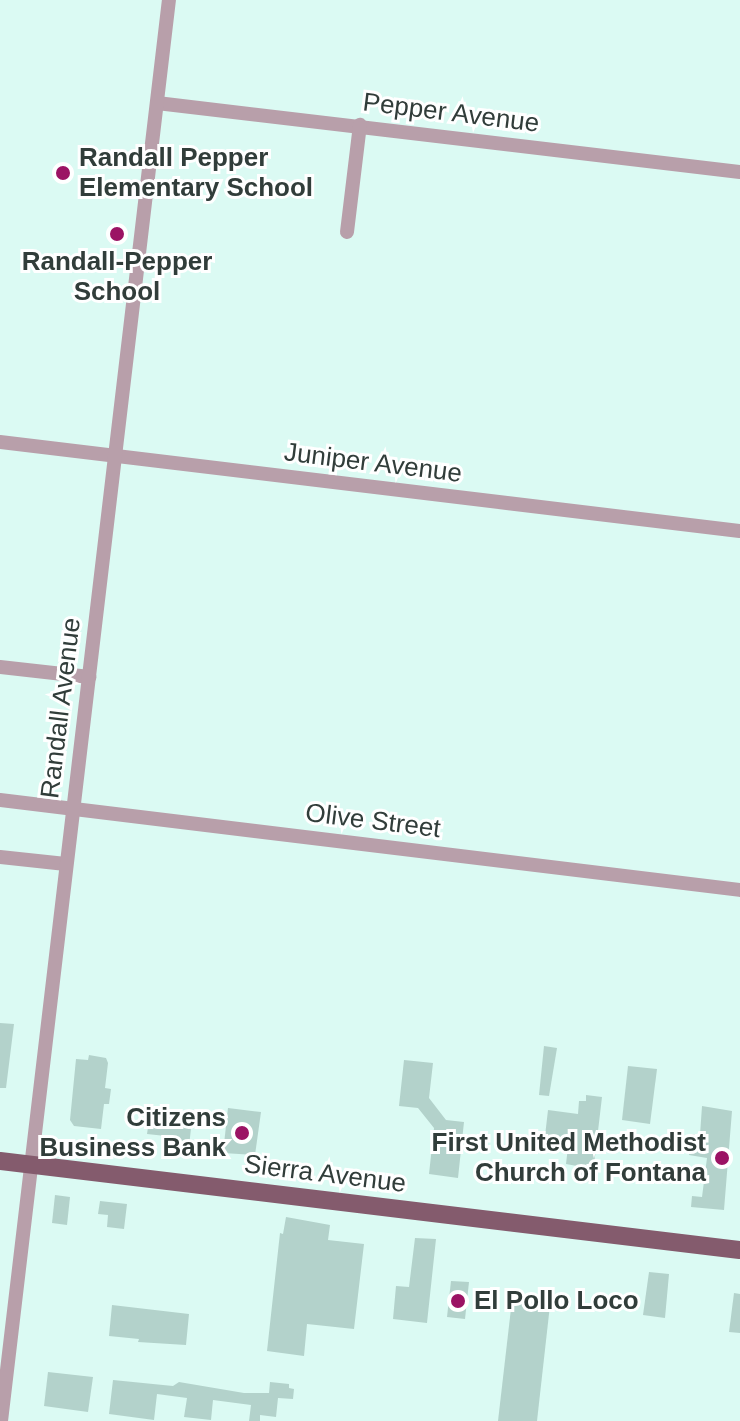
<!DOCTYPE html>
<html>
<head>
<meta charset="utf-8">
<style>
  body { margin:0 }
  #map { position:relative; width:740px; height:1421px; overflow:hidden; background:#dbfaf3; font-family:Arial,sans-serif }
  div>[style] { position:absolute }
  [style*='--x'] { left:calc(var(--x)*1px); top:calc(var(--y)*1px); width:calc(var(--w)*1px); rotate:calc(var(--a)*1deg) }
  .building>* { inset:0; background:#b3d2cb }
  .minor>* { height:14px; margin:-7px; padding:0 7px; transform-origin:7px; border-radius:7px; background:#b89faa }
  .major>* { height:18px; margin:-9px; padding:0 9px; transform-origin:9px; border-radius:9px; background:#845b6d }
  .dots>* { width:22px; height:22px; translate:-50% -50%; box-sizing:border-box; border:4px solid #fff; border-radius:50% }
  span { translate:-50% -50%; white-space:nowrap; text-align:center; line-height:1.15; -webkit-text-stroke:6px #fff; paint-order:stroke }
  .street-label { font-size:26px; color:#313d3a }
  .poi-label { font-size:26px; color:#313d3a; font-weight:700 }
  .left { translate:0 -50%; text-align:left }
  .right { translate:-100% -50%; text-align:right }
</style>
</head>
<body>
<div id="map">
  <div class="building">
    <div style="clip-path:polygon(0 1023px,14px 1024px,6px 1088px,0 1088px)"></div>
    <div style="clip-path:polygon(544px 1046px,557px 1048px,549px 1096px,539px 1095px)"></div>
    <div style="clip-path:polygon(89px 1055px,106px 1058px,108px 1063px,105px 1088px,111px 1089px,109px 1104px,104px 1104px,101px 1129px,74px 1126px,70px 1120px,76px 1059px,88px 1060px)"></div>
    <div style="clip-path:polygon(404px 1060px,433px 1063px,429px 1098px,446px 1120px,464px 1122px,458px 1178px,429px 1174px,434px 1128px,418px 1108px,399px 1106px)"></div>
    <div style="clip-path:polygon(628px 1066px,657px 1069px,650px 1124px,622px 1120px)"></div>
    <div style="clip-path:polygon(586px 1095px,602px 1097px,592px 1182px,576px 1181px,577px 1166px,566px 1164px,569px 1138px,545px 1136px,548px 1110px,578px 1114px,579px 1101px,586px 1101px)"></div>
    <div style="clip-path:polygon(702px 1106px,732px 1111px,724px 1210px,691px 1207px,692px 1196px,702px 1197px,707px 1158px,689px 1155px,692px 1134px,700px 1135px)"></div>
    <div style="clip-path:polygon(151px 1107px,165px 1109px,164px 1116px,192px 1119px,188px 1156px,173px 1154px,175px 1137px,147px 1134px)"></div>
    <div style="clip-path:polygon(228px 1108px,261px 1112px,255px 1155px,223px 1153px)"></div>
    <div style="clip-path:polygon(55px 1195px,70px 1197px,67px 1225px,52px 1223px)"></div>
    <div style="clip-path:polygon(100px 1201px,127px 1204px,124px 1229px,107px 1227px,108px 1215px,98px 1214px)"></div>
    <div style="clip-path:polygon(286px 1217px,330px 1225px,328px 1240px,364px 1244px,354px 1329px,307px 1324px,304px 1356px,267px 1351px,280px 1233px,283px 1234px)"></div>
    <div style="clip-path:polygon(415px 1238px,436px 1239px,427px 1323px,393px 1319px,396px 1286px,409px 1287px)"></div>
    <div style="clip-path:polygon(649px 1272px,669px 1274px,665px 1318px,643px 1315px)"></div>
    <div style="clip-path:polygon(451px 1281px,469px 1282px,465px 1319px,447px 1317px)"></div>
    <div style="clip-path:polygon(734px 1293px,740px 1294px,740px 1333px,729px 1332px)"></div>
    <div style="clip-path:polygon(512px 1300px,550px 1305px,537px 1421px,498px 1421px)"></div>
    <div style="clip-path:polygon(112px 1305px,189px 1314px,186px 1345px,138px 1342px,139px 1339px,109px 1336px)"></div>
    <div style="clip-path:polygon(48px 1372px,93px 1377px,88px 1412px,44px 1406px)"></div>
    <div style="clip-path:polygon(113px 1380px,173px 1386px,179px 1382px,244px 1393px,269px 1393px,270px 1382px,289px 1384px,289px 1388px,294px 1389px,293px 1399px,278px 1398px,276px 1417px,260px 1415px,260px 1421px,249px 1421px,251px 1405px,213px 1400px,211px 1420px,184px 1417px,187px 1398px,157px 1394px,154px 1420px,109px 1414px)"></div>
  </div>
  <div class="minor">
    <div style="--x:157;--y:103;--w:587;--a:6.75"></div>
    <div style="--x:347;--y:232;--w:108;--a:-83.1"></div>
    <div style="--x:0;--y:442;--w:745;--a:6.86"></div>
    <div style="--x:0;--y:667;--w:90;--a:6.4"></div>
    <div style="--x:0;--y:800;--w:745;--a:6.93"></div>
    <div style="--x:0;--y:857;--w:66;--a:6.1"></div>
    <div style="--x:1;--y:1421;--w:1431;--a:-83.26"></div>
  </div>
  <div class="major">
    <div style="--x:0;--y:1161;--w:745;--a:6.86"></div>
  </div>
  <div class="dots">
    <div style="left:63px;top:173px;background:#9b1364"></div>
    <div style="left:117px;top:234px;background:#9b1364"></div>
    <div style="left:242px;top:1133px;background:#9b1364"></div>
    <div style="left:722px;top:1158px;background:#9b1364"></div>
    <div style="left:458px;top:1301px;background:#9b1364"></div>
  </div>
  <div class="street-label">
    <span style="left:451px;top:113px;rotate:7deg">Pepper Avenue</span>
    <span style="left:373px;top:463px;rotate:7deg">Juniper Avenue</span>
    <span style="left:61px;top:708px;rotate:-83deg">Randall Avenue</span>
    <span style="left:373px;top:821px;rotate:7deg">Olive Street</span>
    <span style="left:325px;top:1174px;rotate:7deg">Sierra Avenue</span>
  </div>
  <div class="poi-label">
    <span class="left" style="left:79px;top:173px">Randall Pepper<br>Elementary School</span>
    <span style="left:117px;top:277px">Randall-Pepper<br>School</span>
    <span class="right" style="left:226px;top:1133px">Citizens<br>Business Bank</span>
    <span class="right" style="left:706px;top:1158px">First United Methodist<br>Church of Fontana</span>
    <span class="left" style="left:474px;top:1301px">El Pollo Loco</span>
  </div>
</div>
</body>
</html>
